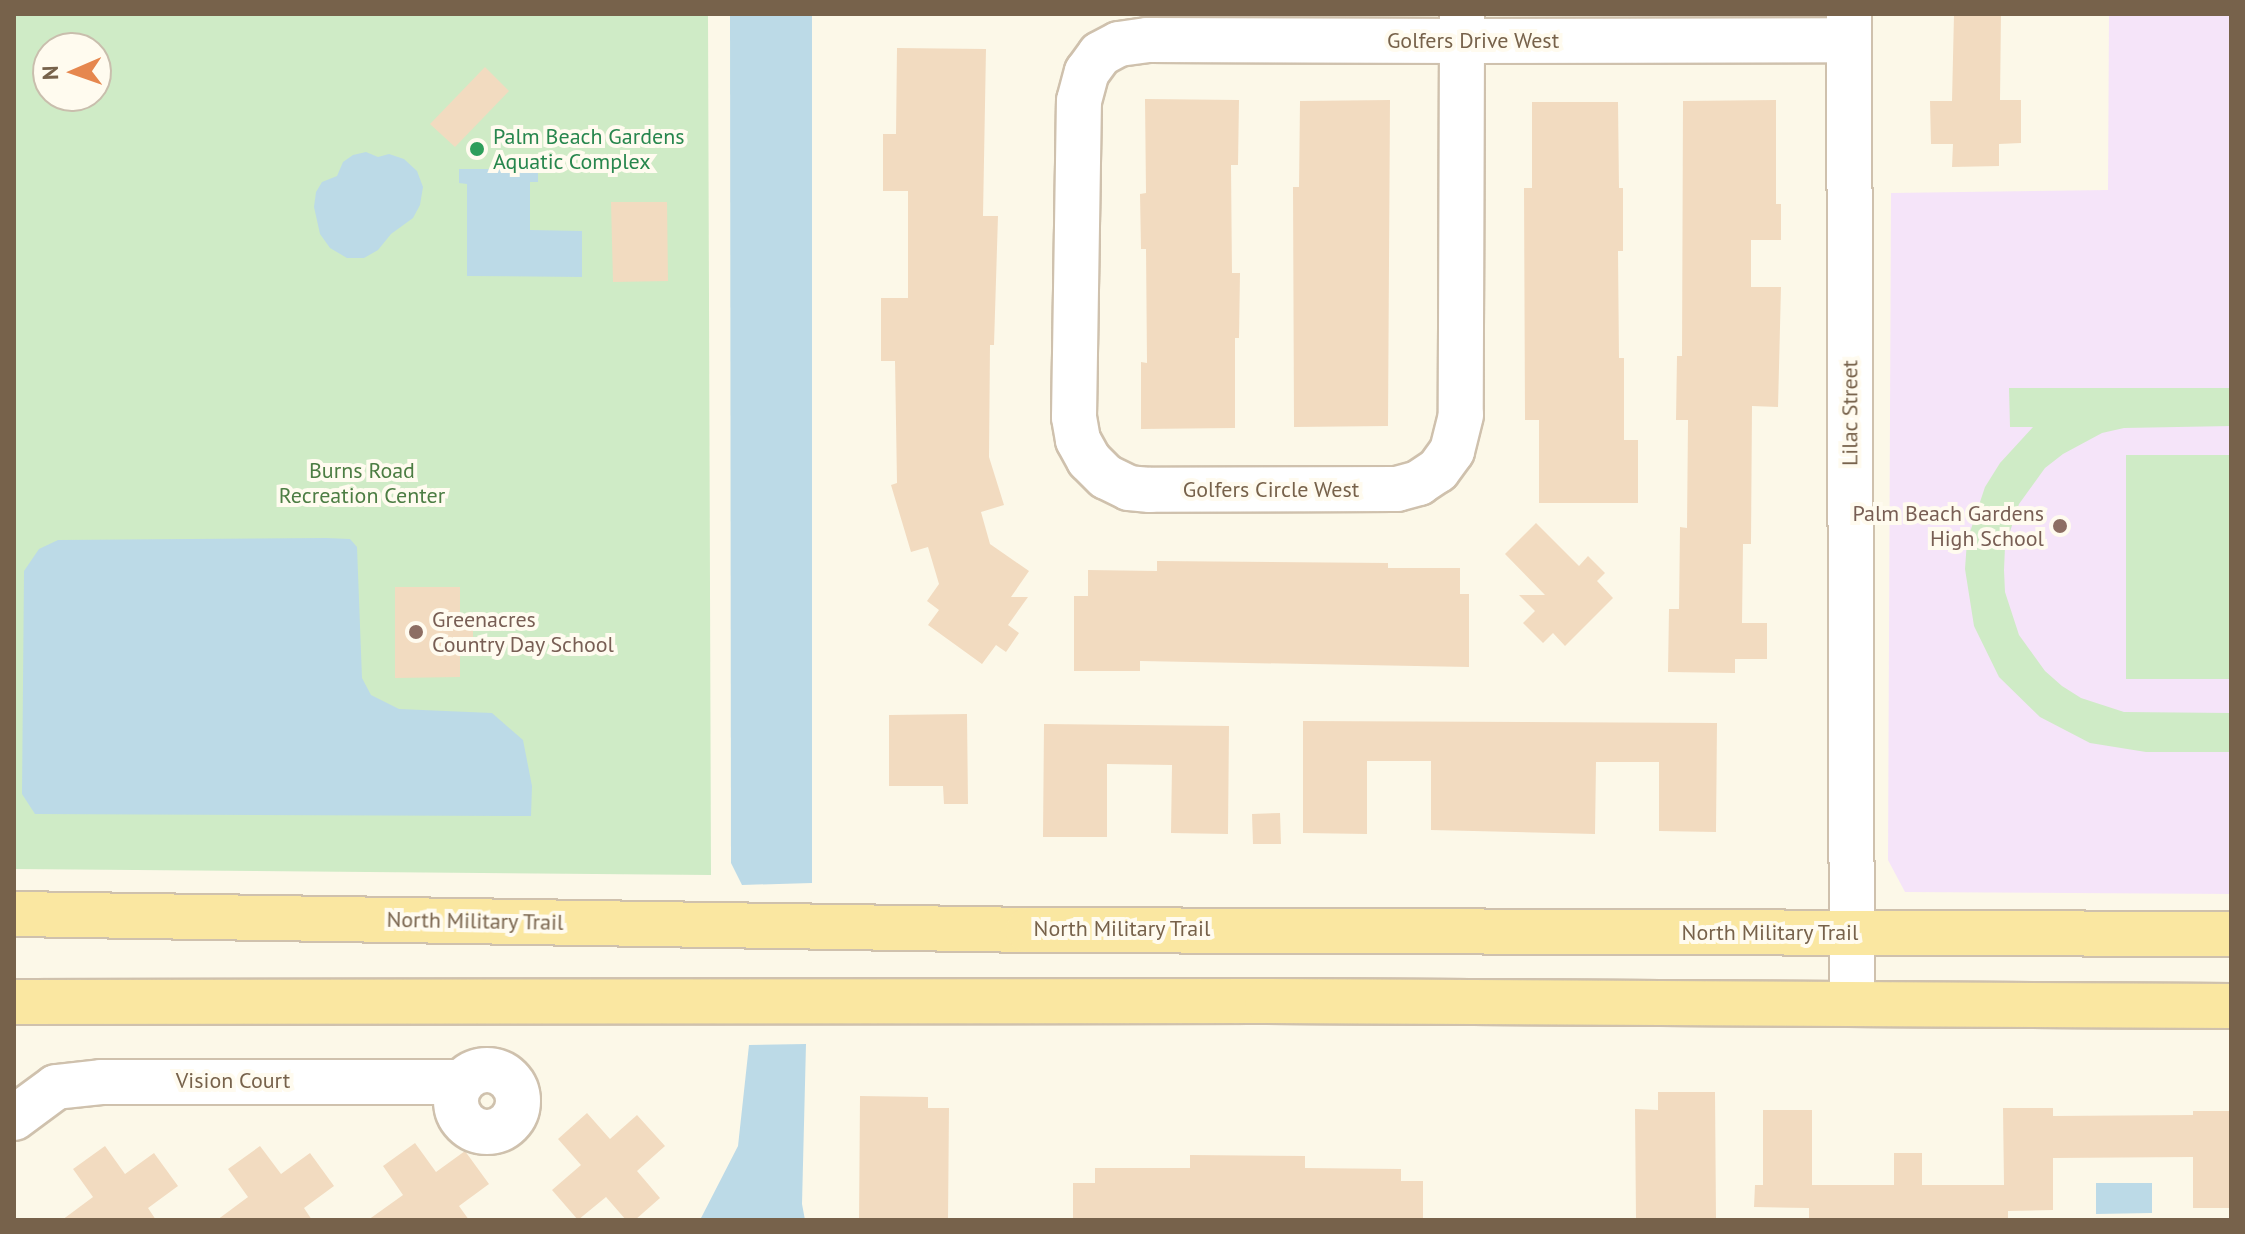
<!DOCTYPE html>
<html>
<head>
<meta charset="utf-8">
<style>
  body { margin:0 }
  #map { position:relative; width:2245px; height:1234px; overflow:hidden; background:#fcf8e8; font-family:"PT Sans",sans-serif }
  div>[style] { position:absolute }
  [style*='--x'] { left:calc(var(--x)*1px); top:calc(var(--y)*1px); width:calc(var(--w)*1px); rotate:calc(var(--a)*1deg) }
  .education>* { inset:0; background:#f5e4f9 }
  .green>* { inset:0; background:#cfebc6 }
  .water>* { inset:0; background:#bcdae7 }
  .building>* { inset:0; background:#f2dbc0 }
  .roads { filter:drop-shadow(2px 0 #cfc1ad) drop-shadow(-2px 0 #cfc1ad) drop-shadow(0 2px #cfc1ad) drop-shadow(0 -2px #cfc1ad) }
  .minor>* { height:44px; margin:-22px; padding:0 22px; transform-origin:22px; border-radius:22px; background:#fff }
  .minor>.ring { margin:-22px; padding:0; box-sizing:content-box; background:none; border:44px solid #fff; border-radius:50% }
  .major>* { height:44px; margin:-22px; padding:0 22px; transform-origin:22px; border-radius:22px; background:#fae7a1 }
  .dots>* { width:22px; height:22px; translate:-50% -50%; box-sizing:border-box; border:4px solid #fffbef; border-radius:50% }
  span { translate:-50% -50%; white-space:nowrap; text-align:center; line-height:1.15; -webkit-text-stroke:8px #fffbef; paint-order:stroke }
  .street-label { font-size:22px; color:#77624b }
  .leisure-label { font-size:22px; color:#27864d }
  .left { translate:0 -50%; text-align:left }
  .park-label { font-size:22px; color:#4c7d43 }
  .education-label { font-size:22px; color:#785e54 }
  .right { translate:-100% -50%; text-align:right }
  .frame { position:absolute; inset:0; border:16px solid #77624b; pointer-events:none }
  .north { position:absolute; left:32px; top:32px; width:80px; height:80px; box-sizing:border-box; background:#fffbef; border:2px solid #c9bead; border-radius:50%; rotate:268deg; font-size:22px; font-weight:700; line-height:32px; text-align:center; color:#77624b }
  .north::after { content:''; display:block; margin:auto; width:28px; height:36px; background:#e6874e; clip-path:polygon(50% 0,100% 100%,50% 72%,0 100%) }
</style>
</head>
<body>
<div id="map">
  <div class="education">
    <div style="clip-path:polygon(2109px 14px,2231px 14px,2231px 894px,1905px 892px,1888px 860px,1891px 193px,2108px 190px)"></div>
  </div>
  <div class="green">
    <div style="clip-path:polygon(evenodd,14px 14px,708px 14px,711px 875px,14px 869px,14px 14px,48px 48px,96px 48px,96px 96px,48px 96px,48px 48px)"></div>
    <div style="clip-path:polygon(2009px 388px,2231px 388px,2231px 426px,2124px 428px,2102px 433px,2063px 454px,2045px 468px,2019px 504px,2005px 547px,2004px 570px,2005px 592px,2019px 635px,2045px 671px,2062px 686px,2081px 698px,2124px 712px,2231px 713px,2231px 752px,2146px 752px,2090px 743px,2040px 717px,1999px 677px,1974px 626px,1965px 569px,1967px 541px,1985px 487px,2000px 463px,2033px 427px,2010px 427px)"></div>
    <div style="clip-path:polygon(2126px 455px,2231px 455px,2231px 679px,2126px 679px)"></div>
  </div>
  <div class="water">
    <div style="clip-path:polygon(730px 14px,812px 14px,812px 883px,742px 885px,731px 863px)"></div>
    <div style="clip-path:polygon(366px 152px,378px 157px,389px 154px,404px 159px,417px 171px,423px 187px,420px 205px,413px 218px,391px 234px,378px 250px,364px 258px,347px 258px,330px 248px,320px 234px,314px 207px,316px 192px,322px 182px,337px 176px,343px 162px,353px 155px)"></div>
    <div style="clip-path:polygon(459px 169px,538px 169px,538px 182px,530px 182px,530px 230px,582px 231px,582px 277px,467px 276px,467px 184px,459px 183px)"></div>
    <div style="clip-path:polygon(326px 538px,350px 539px,357px 547px,362px 678px,371px 695px,399px 709px,492px 713px,523px 740px,532px 786px,531px 816px,35px 814px,22px 794px,24px 571px,39px 549px,58px 540px)"></div>
    <div style="clip-path:polygon(806px 1044px,802px 1204px,805px 1220px,700px 1220px,738px 1146px,749px 1045px)"></div>
    <div style="clip-path:polygon(2096px 1183px,2152px 1183px,2152px 1213px,2096px 1214px)"></div>
  </div>
  <div class="building">
    <div style="clip-path:polygon(1954px 14px,2001px 14px,2000px 100px,2021px 100px,2021px 143px,1999px 144px,1999px 166px,1952px 167px,1953px 144px,1931px 144px,1930px 101px,1952px 101px)"></div>
    <div style="clip-path:polygon(897px 48px,986px 49px,983px 216px,998px 216px,994px 345px,990px 345px,989px 457px,1004px 505px,981px 512px,990px 544px,1029px 571px,1011px 597px,1028px 597px,1008px 625px,1019px 633px,1006px 652px,996px 645px,982px 664px,928px 625px,939px 610px,927px 601px,939px 584px,928px 547px,911px 552px,891px 485px,897px 483px,895px 361px,881px 361px,881px 298px,908px 298px,908px 191px,883px 191px,883px 134px,896px 134px)"></div>
    <div style="clip-path:polygon(485px 67px,509px 91px,455px 147px,430px 124px)"></div>
    <div style="clip-path:polygon(1145px 99px,1239px 100px,1238px 165px,1231px 165px,1232px 273px,1240px 273px,1239px 338px,1235px 338px,1235px 428px,1141px 429px,1141px 362px,1147px 363px,1146px 249px,1141px 249px,1140px 194px,1146px 193px)"></div>
    <div style="clip-path:polygon(1390px 100px,1388px 426px,1294px 427px,1293px 187px,1299px 187px,1300px 101px)"></div>
    <div style="clip-path:polygon(1776px 100px,1776px 204px,1781px 204px,1781px 240px,1751px 240px,1751px 287px,1781px 287px,1778px 407px,1752px 406px,1751px 544px,1743px 544px,1742px 623px,1767px 623px,1767px 659px,1735px 659px,1735px 673px,1668px 672px,1669px 609px,1679px 609px,1680px 527px,1687px 528px,1688px 420px,1676px 420px,1677px 356px,1682px 356px,1683px 101px)"></div>
    <div style="clip-path:polygon(1532px 102px,1618px 102px,1619px 188px,1623px 188px,1623px 251px,1618px 251px,1619px 358px,1624px 358px,1624px 440px,1638px 440px,1638px 503px,1539px 503px,1539px 420px,1525px 420px,1524px 188px,1532px 188px)"></div>
    <div style="clip-path:polygon(611px 202px,667px 202px,668px 281px,613px 282px)"></div>
    <div style="clip-path:polygon(1536px 523px,1579px 566px,1588px 556px,1605px 573px,1597px 581px,1613px 598px,1565px 646px,1553px 633px,1543px 643px,1523px 623px,1535px 611px,1519px 595px,1545px 595px,1505px 554px)"></div>
    <div style="clip-path:polygon(1157px 561px,1388px 563px,1388px 568px,1460px 568px,1460px 594px,1469px 594px,1469px 667px,1140px 661px,1140px 671px,1074px 671px,1074px 596px,1088px 596px,1088px 570px,1157px 571px)"></div>
    <div style="clip-path:polygon(395px 587px,460px 587px,460px 619px,473px 619px,473px 645px,460px 645px,460px 677px,395px 678px)"></div>
    <div style="clip-path:polygon(967px 714px,968px 804px,944px 804px,943px 786px,889px 786px,889px 715px)"></div>
    <div style="clip-path:polygon(1303px 721px,1717px 723px,1716px 832px,1659px 831px,1659px 762px,1596px 762px,1595px 834px,1431px 830px,1431px 761px,1367px 761px,1367px 834px,1303px 833px)"></div>
    <div style="clip-path:polygon(1044px 724px,1229px 726px,1228px 834px,1171px 833px,1172px 765px,1107px 764px,1107px 837px,1043px 837px)"></div>
    <div style="clip-path:polygon(1280px 813px,1281px 844px,1253px 844px,1252px 814px)"></div>
    <div style="clip-path:polygon(1658px 1092px,1715px 1092px,1716px 1220px,1636px 1220px,1635px 1109px,1658px 1110px)"></div>
    <div style="clip-path:polygon(860px 1096px,928px 1097px,928px 1108px,949px 1108px,948px 1220px,859px 1220px)"></div>
    <div style="clip-path:polygon(2003px 1108px,2053px 1108px,2053px 1116px,2193px 1115px,2193px 1111px,2231px 1111px,2231px 1208px,2193px 1208px,2193px 1157px,2053px 1158px,2053px 1210px,2008px 1211px,2008px 1220px,1809px 1220px,1809px 1208px,1754px 1207px,1755px 1185px,1763px 1185px,1763px 1110px,1812px 1110px,1812px 1185px,1894px 1185px,1894px 1153px,1922px 1153px,1922px 1185px,2004px 1185px)"></div>
    <div style="clip-path:polygon(587px 1113px,610px 1139px,637px 1115px,665px 1146px,637px 1171px,660px 1198px,635px 1220px,626px 1220px,606px 1197px,578px 1220px,552px 1190px,581px 1165px,558px 1139px)"></div>
    <div style="clip-path:polygon(415px 1143px,436px 1172px,465px 1151px,489px 1184px,459px 1206px,469px 1220px,368px 1220px,403px 1195px,383px 1166px)"></div>
    <div style="clip-path:polygon(105px 1146px,125px 1174px,154px 1153px,178px 1186px,148px 1208px,156px 1220px,62px 1220px,93px 1197px,73px 1169px)"></div>
    <div style="clip-path:polygon(260px 1146px,281px 1174px,310px 1153px,334px 1186px,304px 1208px,312px 1220px,217px 1220px,248px 1197px,228px 1169px)"></div>
    <div style="clip-path:polygon(1190px 1155px,1305px 1156px,1305px 1168px,1401px 1169px,1401px 1181px,1423px 1181px,1423px 1220px,1073px 1220px,1073px 1183px,1095px 1183px,1095px 1168px,1190px 1168px)"></div>
  </div>
  <div class="roads">
    <div class="minor">
      <div style="--x:1462;--y:14;--w:27;--a:90"></div>
      <div style="--x:1462;--y:41;--w:374;--a:90.2"></div>
      <div style="--x:1461;--y:415;--w:37;--a:104"></div>
      <div style="--x:1452;--y:451;--w:24;--a:126"></div>
      <div style="--x:1438;--y:470;--w:23;--a:146"></div>
      <div style="--x:1419;--y:483;--w:23;--a:165"></div>
      <div style="--x:1397;--y:489;--w:247;--a:179.8"></div>
      <div style="--x:1150;--y:490;--w:21;--a:-175"></div>
      <div style="--x:1129;--y:488;--w:25;--a:-154"></div>
      <div style="--x:1106;--y:477;--w:24;--a:-135"></div>
      <div style="--x:1089;--y:460;--w:23;--a:-119"></div>
      <div style="--x:1078;--y:440;--w:23;--a:-100"></div>
      <div style="--x:1074;--y:417;--w:316;--a:-89.1"></div>
      <div style="--x:1079;--y:101;--w:30;--a:-75"></div>
      <div style="--x:1087;--y:72;--w:22;--a:-54"></div>
      <div style="--x:1100;--y:54;--w:21;--a:-28"></div>
      <div style="--x:1119;--y:44;--w:28;--a:-8"></div>
      <div style="--x:1147;--y:40;--w:315;--a:0.2"></div>
      <div style="--x:1462;--y:41;--w:387;--a:-0.1"></div>
      <div style="--x:1849;--y:14;--w:989;--a:89.83"></div>
      <div class="ring" style="left:456px;top:1070px;width:18px;height:18px"></div>
      <div style="--x:14;--y:1118;--w:52;--a:-36.4"></div>
      <div style="--x:56;--y:1087;--w:45;--a:-6.3"></div>
      <div style="--x:101;--y:1082;--w:360;--a:0"></div>
    </div>
    <div class="major">
      <div style="--x:14;--y:914;--w:1014;--a:0.9"></div>
      <div style="--x:1028;--y:930;--w:1203;--a:0.19"></div>
      <div style="--x:14;--y:1002;--w:1253;--a:-0.05"></div>
      <div style="--x:1267;--y:1001;--w:964;--a:0.3"></div>
    </div>
  </div>
  <div class="dots">
    <div style="left:477px;top:149px;background:#2e9e5b"></div>
    <div style="left:2060px;top:526px;background:#8d6e63"></div>
    <div style="left:416px;top:632px;background:#8d6e63"></div>
  </div>
  <div class="street-label">
    <span style="left:1473px;top:41px">Golfers Drive West</span>
    <span style="left:1850px;top:413px;rotate:-90deg">Lilac Street</span>
    <span style="left:1271px;top:490px">Golfers Circle West</span>
    <span style="left:475px;top:921px;rotate:1deg">North Military Trail</span>
    <span style="left:1122px;top:929px">North Military Trail</span>
    <span style="left:1770px;top:933px">North Military Trail</span>
    <span style="left:233px;top:1081px">Vision Court</span>
  </div>
  <div class="leisure-label">
    <span class="left" style="left:493px;top:149px">Palm Beach Gardens<br>Aquatic Complex</span>
  </div>
  <div class="park-label">
    <span style="left:362px;top:483px">Burns Road<br>Recreation Center</span>
  </div>
  <div class="education-label">
    <span class="right" style="left:2044px;top:526px">Palm Beach Gardens<br>High School</span>
    <span class="left" style="left:432px;top:632px">Greenacres<br>Country Day School</span>
  </div>
  <div class="frame"></div>
  <div class="north">N</div>
</div>
</body>
</html>
